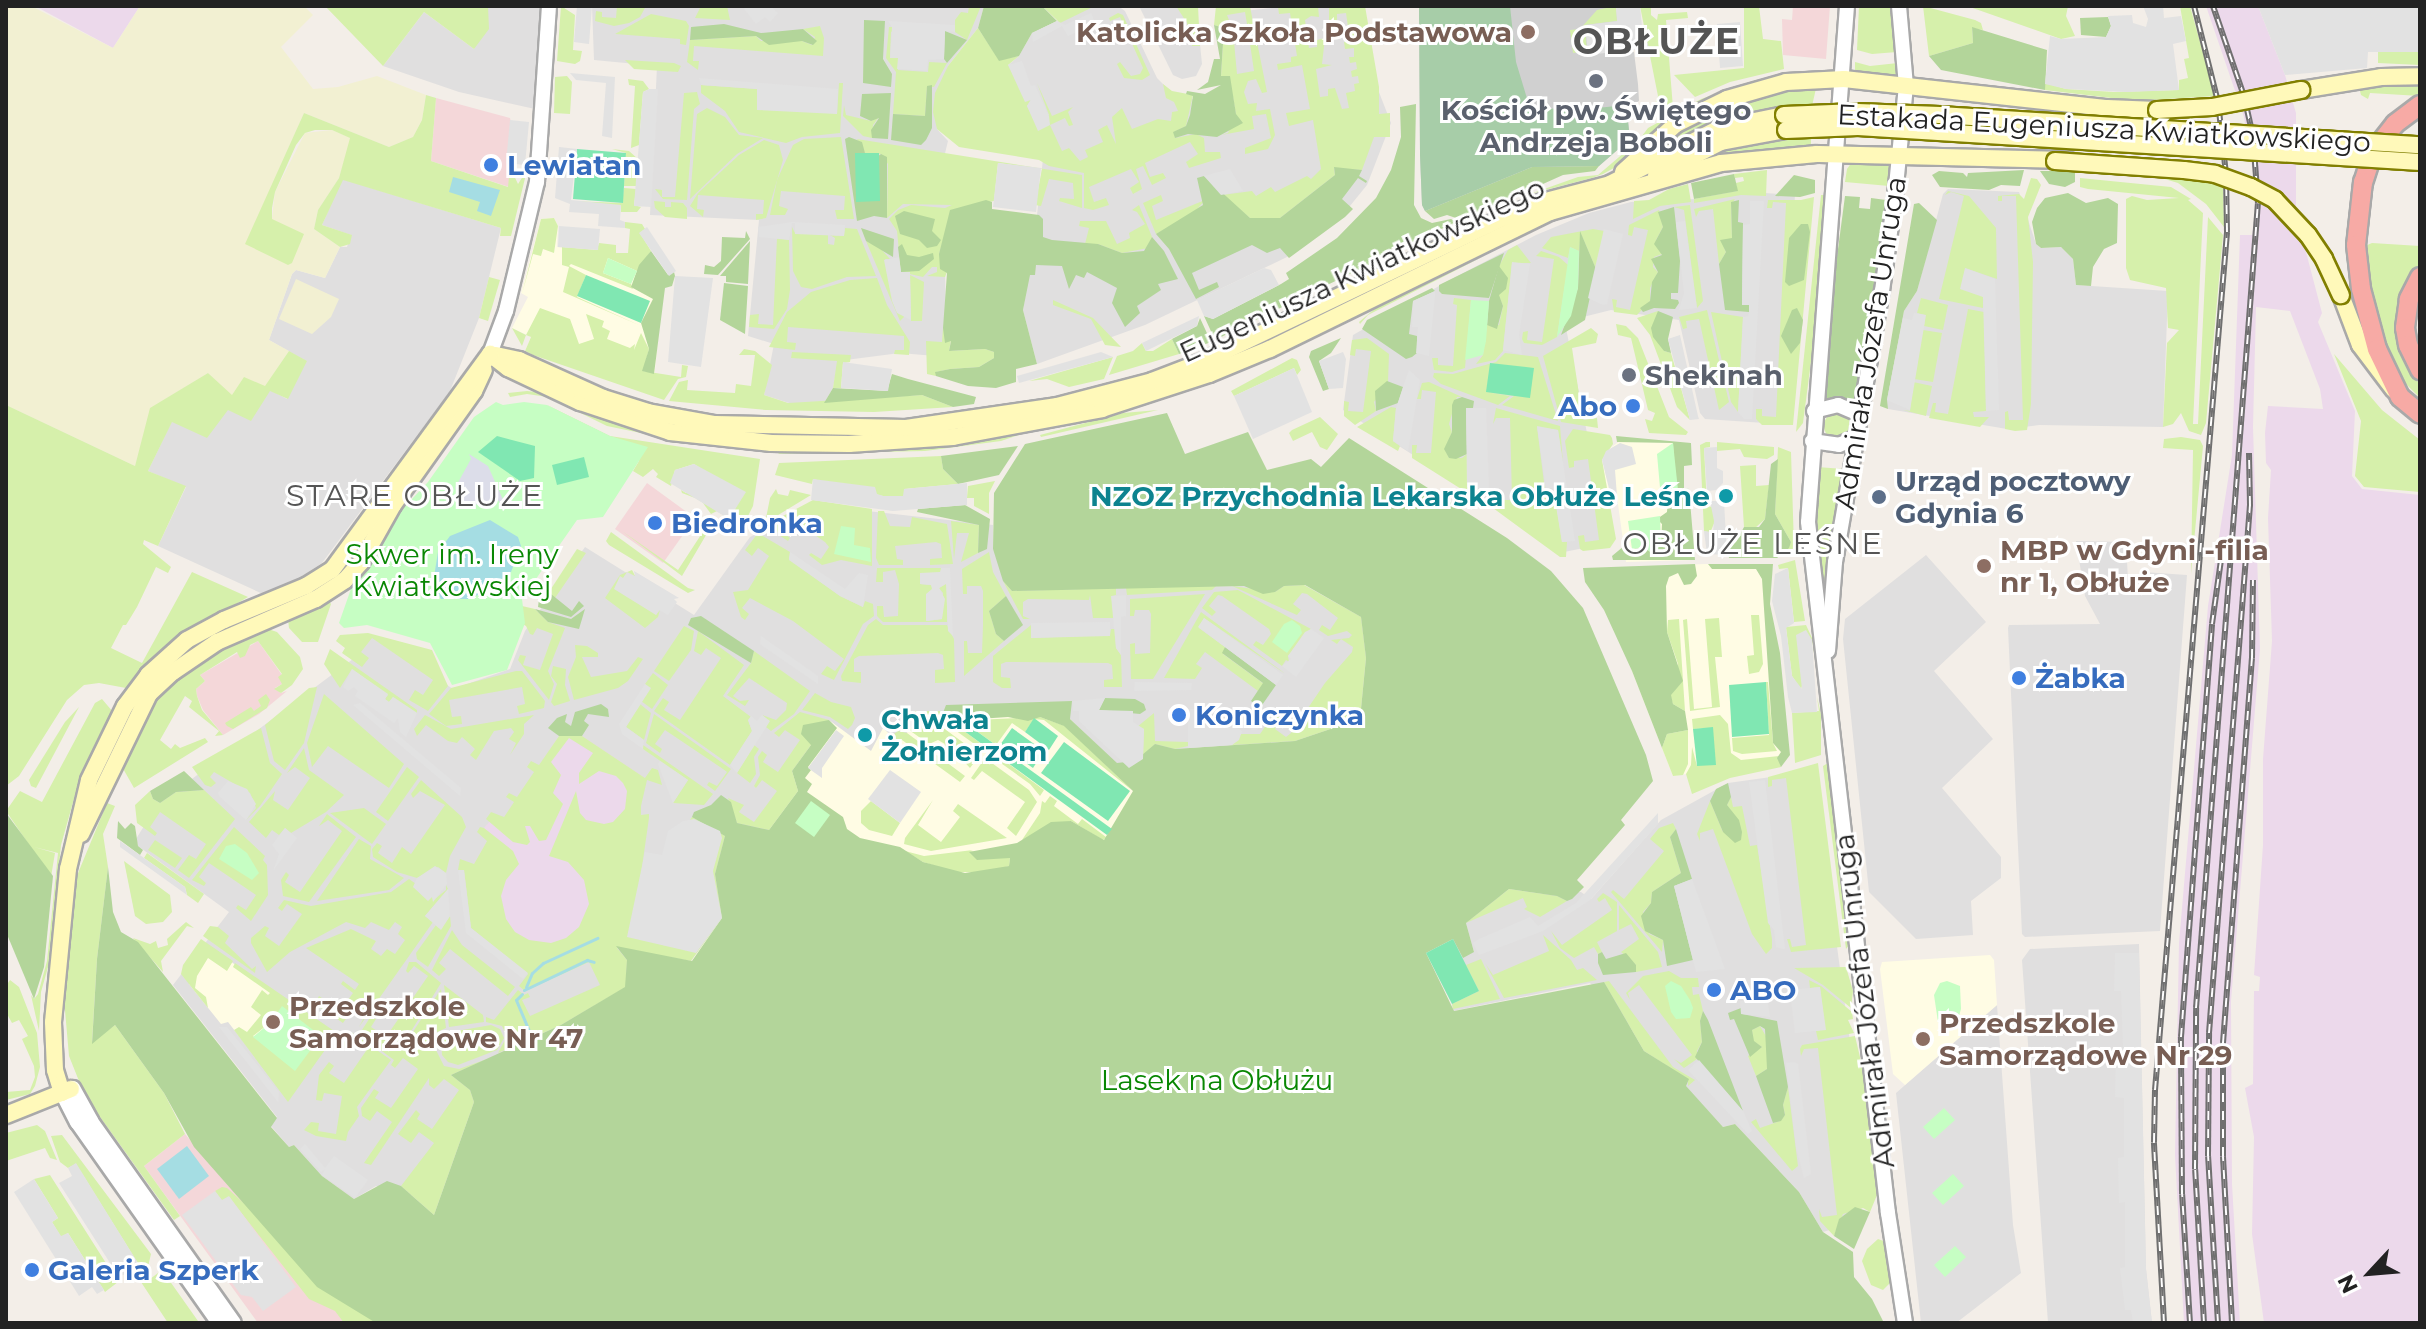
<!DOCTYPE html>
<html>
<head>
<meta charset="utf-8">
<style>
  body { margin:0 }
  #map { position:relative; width:2426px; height:1329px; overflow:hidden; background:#f3eee8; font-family:Montserrat,sans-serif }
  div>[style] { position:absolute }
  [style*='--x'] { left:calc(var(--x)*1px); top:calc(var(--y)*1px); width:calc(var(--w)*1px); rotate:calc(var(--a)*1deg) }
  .residential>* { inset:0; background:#e0dfdf }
  .commercial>* { inset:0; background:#f4d7d9 }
  .industrial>* { inset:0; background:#ecd9eb }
  .education>* { inset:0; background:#fffce4 }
  .religious>* { inset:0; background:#d0d0d0 }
  .farmland>* { inset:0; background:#f2f0d2 }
  .grass>* { inset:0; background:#d6f0ab }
  .round { border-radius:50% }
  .forest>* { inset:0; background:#b3d59a }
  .cemetery>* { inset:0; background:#a7cda8 }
  .park>* { inset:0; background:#c6fec3 }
  .pitch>* { inset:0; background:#80e7b2 }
  .parking>* { inset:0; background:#e2e2e2 }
  .plaza>* { inset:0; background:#dcdde9 }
  .water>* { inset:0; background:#a5dde3 }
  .stream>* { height:3px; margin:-1.5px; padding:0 1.5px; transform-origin:1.5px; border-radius:1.5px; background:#a5dde3 }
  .roads { filter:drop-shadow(2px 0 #a9a9a9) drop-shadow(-2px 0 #a9a9a9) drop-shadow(0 2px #a9a9a9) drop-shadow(0 -2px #a9a9a9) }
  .tertiary>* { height:14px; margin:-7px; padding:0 7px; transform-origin:7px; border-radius:7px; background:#fff }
  .secondary>* { height:16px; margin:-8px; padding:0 8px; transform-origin:8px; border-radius:8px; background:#fff9ba }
  .trunk>* { height:18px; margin:-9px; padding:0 9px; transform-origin:9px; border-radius:9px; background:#f7aaa5 }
  .rail>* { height:6px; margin-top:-3px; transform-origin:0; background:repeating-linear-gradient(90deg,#fff 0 9px,#707070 0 18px); box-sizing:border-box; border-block:2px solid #707070 }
  .bridges { filter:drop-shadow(2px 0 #817f00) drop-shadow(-2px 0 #817f00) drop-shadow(0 2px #817f00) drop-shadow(0 -2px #817f00) }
  .secondary-bridge>* { height:16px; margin:-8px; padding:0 8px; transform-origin:8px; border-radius:8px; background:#fff9ba }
  .dots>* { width:22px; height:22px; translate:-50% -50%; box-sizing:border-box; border:4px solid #fff; border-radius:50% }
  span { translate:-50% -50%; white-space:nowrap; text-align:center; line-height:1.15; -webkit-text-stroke:6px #fff; paint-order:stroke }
  .education-label { font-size:28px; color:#785e54; font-weight:700 }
  .right { translate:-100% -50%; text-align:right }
  .left { translate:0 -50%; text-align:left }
  .worship-label { font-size:28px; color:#5b616d; font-weight:700 }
  .street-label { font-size:28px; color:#222 }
  .shop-label { font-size:28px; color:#366cbe; font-weight:700 }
  .service-label { font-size:28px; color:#4e5e75; font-weight:700 }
  .culture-label { font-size:28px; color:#0d838f; font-weight:700 }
  .park-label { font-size:28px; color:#098703 }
  .neighbourhood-label { font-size:30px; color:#555; letter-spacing:2px }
  .district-label { font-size:36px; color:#555; font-weight:700; letter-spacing:2px }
  .frame { position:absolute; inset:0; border:8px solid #222; pointer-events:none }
  .north { position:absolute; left:2330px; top:1233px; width:80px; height:80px; -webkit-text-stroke:6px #fff; paint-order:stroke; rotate:244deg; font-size:22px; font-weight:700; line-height:32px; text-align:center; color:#222 }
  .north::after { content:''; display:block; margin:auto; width:28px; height:36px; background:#222; clip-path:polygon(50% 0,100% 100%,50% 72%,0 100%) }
</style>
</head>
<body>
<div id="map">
  <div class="residential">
    <div style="clip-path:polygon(488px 6px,540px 6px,535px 109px,459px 92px,383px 66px,424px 12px,474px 49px)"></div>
    <div style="clip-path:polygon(592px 6px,984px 6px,978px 28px,948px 66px,937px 129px,948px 141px,940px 174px,954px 203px,945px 272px,947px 357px,900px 353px,838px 361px,833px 388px,824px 403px,789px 403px,764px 395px,774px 344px,748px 336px,759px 220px,650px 215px,657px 66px,594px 60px)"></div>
    <div style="clip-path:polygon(1092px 6px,1118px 6px,1125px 11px,1157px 78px,1170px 91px,1236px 115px,1224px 13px,1290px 6px,1364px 6px,1377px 87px,1391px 123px,1367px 185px,1341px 217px,1287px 257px,1145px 325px,1037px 364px,1023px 310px,1039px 216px,1037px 215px,1044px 149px,1005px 68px,1019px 56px,1032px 33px)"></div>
    <div style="clip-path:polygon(1139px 6px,1196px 6px,1202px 64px,1196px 76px,1182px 79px,1173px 75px)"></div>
    <div style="clip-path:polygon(342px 179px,501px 228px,479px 318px,450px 391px,322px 563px,288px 585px,263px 594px,158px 546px,186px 487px,148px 471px,172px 421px,228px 410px,270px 390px,287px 399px,306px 361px,269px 340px,292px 274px,296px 270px,325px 278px,340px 247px,347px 247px,351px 235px,322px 225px)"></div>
    <div style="clip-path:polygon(1948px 189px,2019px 192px,2036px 244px,2041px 248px,2061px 247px,2073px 259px,2076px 285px,2168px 291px,2163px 427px,2039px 425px,2007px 429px,1888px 409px,1886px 405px,1904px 311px,1917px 291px,1943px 194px)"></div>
    <div style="clip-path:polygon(1734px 191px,1795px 195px,1781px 424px,1705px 419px,1700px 413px,1679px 320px,1611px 310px,1583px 317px,1566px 328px,1609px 543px,1564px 552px,1343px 410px,1353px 335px,1446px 282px,1536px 235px,1589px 213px,1631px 202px,1696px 199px)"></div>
    <div style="clip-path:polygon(813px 505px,993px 525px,993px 549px,1020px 590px,1304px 585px,1361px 617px,1366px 658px,1295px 741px,1175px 749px,722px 918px,470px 1090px,474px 1102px,412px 1195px,376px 1186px,354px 1199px,322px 1176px,294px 1145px,289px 1147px,271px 1126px,277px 1117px,173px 985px,229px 912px,138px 846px,136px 839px,157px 805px,357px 656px,371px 635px,453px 689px,510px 669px,525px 631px,585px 547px,694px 615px,750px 537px)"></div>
    <div style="clip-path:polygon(2076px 541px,2126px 542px,2128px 580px,2143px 579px,2143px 572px,2187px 575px,2160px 931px,2025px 937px,2022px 934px,2008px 628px,2009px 625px,2100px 624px,2085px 596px)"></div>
    <div style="clip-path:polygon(1926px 555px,1986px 622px,1934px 671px,1993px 739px,1942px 788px,2001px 857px,2001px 878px,1971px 901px,1973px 935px,1916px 939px,1869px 892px,1843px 639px,1845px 619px)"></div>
    <div style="clip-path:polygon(1813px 771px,1870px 1188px,1856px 1222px,1823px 1232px,1799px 1192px,1735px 1124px,1723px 1127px,1590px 983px,1453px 1011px,1452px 1004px,1453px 939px,1474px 952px,1466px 923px,1499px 896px,1581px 892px,1591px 899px,1661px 820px,1728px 783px)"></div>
    <div style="clip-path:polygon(2139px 944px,2146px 1269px,2152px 1323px,2048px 1323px,2022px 960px,2030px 949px)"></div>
    <div style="clip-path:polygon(1997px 1005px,2013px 1225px,2021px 1273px,1956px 1323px,1921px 1323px,1896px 1093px)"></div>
  </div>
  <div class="commercial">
    <div style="clip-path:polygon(1793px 6px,1830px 6px,1826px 59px,1783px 55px,1782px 19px,1792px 20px)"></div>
    <div style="clip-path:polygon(436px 98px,510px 118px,513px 131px,509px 187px,431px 161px)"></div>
    <div style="clip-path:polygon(647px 483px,695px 518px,663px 563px,615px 529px)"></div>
    <div style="clip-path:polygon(258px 641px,282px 675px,282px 684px,275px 688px,281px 693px,287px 691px,259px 714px,223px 735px,203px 710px,197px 696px,196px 689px,205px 681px,200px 675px)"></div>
    <div style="clip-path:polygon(185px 1134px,317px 1287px,376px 1323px,258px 1323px,144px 1166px)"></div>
  </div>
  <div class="industrial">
    <div style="clip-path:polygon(35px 6px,140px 6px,113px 48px)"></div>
    <div style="clip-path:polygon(2206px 6px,2258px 6px,2285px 75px,2296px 113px,2296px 214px,2322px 313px,2318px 322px,2355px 411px,2352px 476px,2362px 489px,2420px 495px,2420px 1323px,2264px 1323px,2252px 1234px,2254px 1137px,2245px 1088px,2253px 1084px,2254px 991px,2259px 991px,2260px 977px,2254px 975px,2263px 845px,2263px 759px,2272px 641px,2268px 518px,2271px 470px,2266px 463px,2265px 433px,2268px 406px,2323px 409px,2320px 389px,2290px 311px,2256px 307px,2253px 427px,2260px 649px,2231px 1001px,2232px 1184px,2240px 1323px,2184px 1323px,2175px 1155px,2179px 943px,2208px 606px,2232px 455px,2240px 235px,2252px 235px,2255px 214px,2254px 179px,2244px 117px)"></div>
    <div style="clip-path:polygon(559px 736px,582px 736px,645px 778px,599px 932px,524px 966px,474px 864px,487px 841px,484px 828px,490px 821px,504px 817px)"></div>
  </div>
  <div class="education">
    <div style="clip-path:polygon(554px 218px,558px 226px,557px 247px,599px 251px,664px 281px,653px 389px,525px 351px,531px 337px,512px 328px,528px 297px,521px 293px,541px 219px)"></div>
    <div style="clip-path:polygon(1620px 441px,1673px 443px,1679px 490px,1689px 489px,1693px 560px,1626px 562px,1617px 497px,1609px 498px,1602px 460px,1606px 451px)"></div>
    <div style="clip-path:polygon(1705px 564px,1773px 565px,1768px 587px,1785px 759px,1673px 776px,1632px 671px,1608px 568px)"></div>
    <div style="clip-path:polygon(915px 711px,1069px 712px,1070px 719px,1139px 785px,1101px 865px,969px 899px,769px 830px,792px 771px,829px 720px,871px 751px,883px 728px,899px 743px,915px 722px)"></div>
    <div style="clip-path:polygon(211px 948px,334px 1033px,285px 1095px,228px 1022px,221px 1024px,189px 984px)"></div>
    <div style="clip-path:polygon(1990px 955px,1994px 960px,1997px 1005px,1905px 1085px,1893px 1074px,1880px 969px,1882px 962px)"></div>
  </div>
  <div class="religious">
    <div style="clip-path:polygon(1419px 6px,1616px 6px,1620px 53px,1634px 52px,1638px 84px,1639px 101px,1627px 108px,1630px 139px,1599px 166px,1532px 167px,1425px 211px,1422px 205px,1420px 155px)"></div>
  </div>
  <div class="farmland">
    <div style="clip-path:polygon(6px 6px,31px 6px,113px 48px,140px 6px,304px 6px,313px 15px,281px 47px,313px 89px,338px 87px,377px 76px,426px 95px,422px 120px,413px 137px,389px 147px,304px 113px,246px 244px,272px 219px,275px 192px,305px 133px,332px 130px,351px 138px,339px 178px,318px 210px,314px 229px,340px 247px,325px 278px,296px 270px,292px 274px,269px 340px,289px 351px,265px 387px,232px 396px,208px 373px,151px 408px,135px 466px,6px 405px)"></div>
    <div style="clip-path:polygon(296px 279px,339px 299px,331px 317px,312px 334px,279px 319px)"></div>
  </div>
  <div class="grass">
    <div style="clip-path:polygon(325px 6px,488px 6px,489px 29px,474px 49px,424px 12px,383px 66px)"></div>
    <div style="clip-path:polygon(561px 6px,575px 15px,573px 50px,582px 51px,580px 61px,575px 64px,557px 61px)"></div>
    <div style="clip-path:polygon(617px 6px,646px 6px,640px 17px,629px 23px,614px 26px,595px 21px,596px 11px,602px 12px,602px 17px,616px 18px)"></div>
    <div style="clip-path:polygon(701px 6px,727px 6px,730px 20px,695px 18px)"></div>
    <div style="clip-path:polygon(969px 6px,981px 6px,967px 40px,955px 32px,955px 20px,961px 12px,968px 13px)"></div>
    <div style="clip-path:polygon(1042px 6px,1095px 6px,1060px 23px)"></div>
    <div style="clip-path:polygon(1176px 6px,1198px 6px,1200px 46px,1192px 46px,1187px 23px)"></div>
    <div style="clip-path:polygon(1216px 6px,1250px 6px,1255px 33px,1248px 30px,1245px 12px,1227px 15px,1232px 28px,1229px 29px,1233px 31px,1237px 74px,1254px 71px,1249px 37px,1256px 37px,1267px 92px,1262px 93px,1256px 79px,1248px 81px,1244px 92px,1248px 104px,1257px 103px,1256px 111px,1270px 109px,1275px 135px,1268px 149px,1245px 154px,1245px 148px,1271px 138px,1266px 114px,1252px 116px,1254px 129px,1221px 135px,1228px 133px,1236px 115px,1233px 97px,1221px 76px,1224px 28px,1214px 25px)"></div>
    <div style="clip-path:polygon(1318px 6px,1319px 17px,1311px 16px,1305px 20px,1309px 48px,1317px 47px,1317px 40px,1325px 38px,1322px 64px,1332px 65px,1316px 69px,1320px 97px,1328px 96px,1328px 89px,1335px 88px,1342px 109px,1349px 108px,1346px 93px,1355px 91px,1354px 84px,1359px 83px,1358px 76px,1352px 77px,1351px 71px,1357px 69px,1356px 62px,1350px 63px,1349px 57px,1354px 57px,1354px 48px,1345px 49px,1344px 42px,1350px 41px,1349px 33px,1343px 34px,1342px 28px,1348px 27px,1346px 13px,1337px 14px,1337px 21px,1329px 27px,1329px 6px,1365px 6px,1379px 87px,1379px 114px,1390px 113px,1390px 137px,1374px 137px,1362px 170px,1334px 168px,1335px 175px,1280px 218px,1250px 218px,1222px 195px,1252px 191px,1256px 196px,1271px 187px,1275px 192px,1307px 176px,1311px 179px,1321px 169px,1313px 120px,1289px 126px,1286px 113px,1310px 109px,1302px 65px,1278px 70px,1277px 64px,1291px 62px,1291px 57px,1297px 56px,1290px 13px,1279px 14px,1278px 7px)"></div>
    <div style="clip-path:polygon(1616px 6px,1617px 21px,1585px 25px,1587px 51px,1573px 53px,1570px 30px,1580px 29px,1597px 10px)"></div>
    <div style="clip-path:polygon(1640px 6px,1651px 6px,1651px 15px,1657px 20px,1658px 14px,1687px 12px,1688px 18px,1666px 20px,1673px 108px,1661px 115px,1652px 112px,1658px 96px)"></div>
    <div style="clip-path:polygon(1744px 6px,1759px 6px,1763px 39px,1781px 41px,1784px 69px,1730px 82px,1695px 97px,1674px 75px,1744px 68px)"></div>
    <div style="clip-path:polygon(1859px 6px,1894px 6px,1897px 52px,1872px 54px,1857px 50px)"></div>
    <div style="clip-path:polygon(1923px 6px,1975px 20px,1981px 23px,1983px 30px,1972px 28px,1973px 43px,1929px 56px)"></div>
    <div style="clip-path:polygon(1967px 6px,2068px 6px,2066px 16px,2075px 36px,2061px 39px)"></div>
    <div style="clip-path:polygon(2180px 6px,2190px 6px,2215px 96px,2136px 101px,2045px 90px,2045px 84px,2049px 84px,2066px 89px,2114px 92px,2179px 90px,2179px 80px,2188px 78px,2184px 59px,2189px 58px)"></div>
    <div style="clip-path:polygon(1118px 13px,1123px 15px,1150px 75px,1142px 80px,1124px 78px,1117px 64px,1120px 62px,1131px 76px,1140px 74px,1143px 68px,1120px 17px,1110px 21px,1109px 18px)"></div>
    <div style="clip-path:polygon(651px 14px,686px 21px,689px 26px,686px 45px,680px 44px,680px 39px,615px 34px)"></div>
    <div style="clip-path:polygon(820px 26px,824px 38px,823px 56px,694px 46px,693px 61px,699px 61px,698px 70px,687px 62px,690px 40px,756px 36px,761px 41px,802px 41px,812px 45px,815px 37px,803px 29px)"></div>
    <div style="clip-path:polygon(889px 27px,899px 27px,891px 32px,890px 57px,898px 58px,898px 70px,928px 72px,929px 62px,947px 63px,934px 87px,927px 87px,925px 116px,893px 114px,896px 72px,886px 58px)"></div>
    <div style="clip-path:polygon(978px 28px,999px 60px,1019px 56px,1008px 65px,1031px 99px,1027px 106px,1035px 122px,1049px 115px,1037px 83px,1052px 116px,1073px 107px,1068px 112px,1073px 125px,1069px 126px,1065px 118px,1050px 125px,1062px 151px,1069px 148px,1080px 161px,1088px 157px,1085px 150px,1103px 142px,1098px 130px,1107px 125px,1116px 144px,1112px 117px,1122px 108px,1132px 129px,1158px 119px,1171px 121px,1172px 112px,1178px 111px,1174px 102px,1166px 98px,1163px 84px,1172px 91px,1193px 95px,1186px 126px,1174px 132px,1175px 138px,1196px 134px,1204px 138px,1205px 152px,1220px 152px,1221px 158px,1189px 168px,1186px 162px,1198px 154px,1190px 142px,1145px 163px,1150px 177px,1163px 173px,1166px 178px,1152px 185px,1143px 166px,1136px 169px,1142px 189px,1133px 194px,1130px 188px,1139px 182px,1131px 169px,1089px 187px,1094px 202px,1106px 198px,1109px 205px,1093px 210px,1084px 208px,1084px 173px,1049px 166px,1039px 160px,959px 147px,937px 129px,933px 112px,935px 93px,948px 66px)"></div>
    <div style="clip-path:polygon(2378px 52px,2420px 52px,2420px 65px,2378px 63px)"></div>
    <div style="clip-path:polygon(625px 60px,674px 63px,681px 66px,678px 72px,634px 69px)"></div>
    <div style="clip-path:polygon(1855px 62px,1870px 66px,1898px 63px,1899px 79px,1855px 74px)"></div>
    <div style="clip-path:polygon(1823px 70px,1821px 75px,1677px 115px,1653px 131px,1621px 164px,1603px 174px,1592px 178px,1530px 194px,1578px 177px,1598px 175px,1639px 140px,1648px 128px,1701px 99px,1756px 80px)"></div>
    <div style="clip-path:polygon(567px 76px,572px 82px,570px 114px,554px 113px,555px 77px)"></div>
    <div style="clip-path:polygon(628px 79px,643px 81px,649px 89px,643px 92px,639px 145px,631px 148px,635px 86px,629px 85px)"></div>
    <div style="clip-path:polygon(2420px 82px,2420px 96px,2370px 93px,2368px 99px,2361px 95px,2359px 87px)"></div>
    <div style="clip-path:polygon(839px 83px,843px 83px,840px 133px,802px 137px,786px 143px,739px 132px,725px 111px,701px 93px,701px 85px,757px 89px,837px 114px)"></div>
    <div style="clip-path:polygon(1817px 84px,1812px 106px,1722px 121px,1694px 131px,1640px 162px,1658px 141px,1747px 97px)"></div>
    <div style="clip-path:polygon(697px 92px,700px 104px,694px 109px,687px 200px,663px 199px,655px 189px,662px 190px,662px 197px,675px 197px,684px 93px)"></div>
    <div style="clip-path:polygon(426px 95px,436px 98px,431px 161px,508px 187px,510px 167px,518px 184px,527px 170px,511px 236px,500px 236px,501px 228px,343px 180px,322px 225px,352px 235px,350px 244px,340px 247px,314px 229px,318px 210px,339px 178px,350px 138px,332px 130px,315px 130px,305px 133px,296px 145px,275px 192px,272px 208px,272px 219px,304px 234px,292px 263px,288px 265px,245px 244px,304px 113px,389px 147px,413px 137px,422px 120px)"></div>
    <div style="clip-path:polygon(844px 105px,846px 115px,871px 121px,879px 117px,873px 125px,872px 138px,863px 136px,843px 116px)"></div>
    <div style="clip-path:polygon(707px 108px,725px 117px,739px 135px,763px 138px,737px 154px,690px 199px,697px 114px)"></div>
    <div style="clip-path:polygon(1811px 136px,1811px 147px,1721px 157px,1701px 163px,1699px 159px,1722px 150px)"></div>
    <div style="clip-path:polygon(841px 137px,854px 219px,837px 219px,835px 210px,844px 210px,845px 196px,781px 191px,779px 206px,788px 209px,785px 215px,770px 215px,777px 180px,793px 145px,804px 139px)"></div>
    <div style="clip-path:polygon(857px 139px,1082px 175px,1082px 208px,1059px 201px,1060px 198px,1074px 199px,1073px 183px,1049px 179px,1041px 206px,1035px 205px,1042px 169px,998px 163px,994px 201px,961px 208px,947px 227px,939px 254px,947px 272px,945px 277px,927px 276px,937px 272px,937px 267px,932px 267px,923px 277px,901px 272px,897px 231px,889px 219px,898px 210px,911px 205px,945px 208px,952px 205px,903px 204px,887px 218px,888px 164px,881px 154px,865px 153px)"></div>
    <div style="clip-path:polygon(764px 140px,779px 145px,783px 160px,766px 218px,756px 220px,756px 214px,763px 214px,764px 200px,698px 195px,697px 209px,704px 210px,703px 217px,690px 206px,698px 193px,739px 155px)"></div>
    <div style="clip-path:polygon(612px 149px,629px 151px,638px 159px,636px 186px,624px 186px,626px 153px)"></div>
    <div style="clip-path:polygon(1852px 162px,1891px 163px,1889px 186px,1845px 182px,1847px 169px)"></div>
    <div style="clip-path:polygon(1767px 170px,1766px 196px,1741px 195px,1694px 203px,1694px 199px,1737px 191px,1736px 183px,1744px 181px,1743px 177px,1735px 178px,1734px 174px)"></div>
    <div style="clip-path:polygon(2084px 172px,2200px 179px,2223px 185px,2224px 227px,2206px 204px,2178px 183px,2158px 177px)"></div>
    <div style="clip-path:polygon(2031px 178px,2037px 179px,2041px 185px,2028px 217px,2033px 262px,2031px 404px,2027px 430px,2015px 431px,2005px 429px,2005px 412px,2008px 411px,2009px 420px,2023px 420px,2016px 196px,2002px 196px,2002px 201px,1998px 201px,1998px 196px,2019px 194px,2024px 199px)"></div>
    <div style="clip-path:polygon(2080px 178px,2171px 187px,2191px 199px,2188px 200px,2203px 213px,2193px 424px,2198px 424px,2208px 217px,2223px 235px,2206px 423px,2201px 435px,2189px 431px,2181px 413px,2173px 424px,2163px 427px,2167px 343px,2179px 330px,2168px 328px,2166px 288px,2130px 280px,2126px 268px,2126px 199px,2132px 196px,2147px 200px,2179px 198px,2088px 189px,2080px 187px)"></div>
    <div style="clip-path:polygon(1688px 184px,1691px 202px,1660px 206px,1633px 219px,1634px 201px,1649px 200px,1669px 189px)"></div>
    <div style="clip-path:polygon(624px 188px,636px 189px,634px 205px,641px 207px,637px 212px,621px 212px,621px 206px,570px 201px,622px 203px)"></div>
    <div style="clip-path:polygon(1948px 191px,1969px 196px,1996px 228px,1997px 279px,1965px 268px,1983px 297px,1983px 308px,1939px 299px,1964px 196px,1951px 192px,1945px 195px)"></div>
    <div style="clip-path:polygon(1161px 195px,1163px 201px,1152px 206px,1156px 220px,1205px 200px,1193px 214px,1156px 234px,1143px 203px)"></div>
    <div style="clip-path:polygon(1821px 195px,1828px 195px,1817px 315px,1803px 423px,1796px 432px)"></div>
    <div style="clip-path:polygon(1814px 197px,1793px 425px,1762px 425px,1756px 419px,1756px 409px,1762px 409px,1762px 416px,1776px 417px,1786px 203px,1773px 202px,1772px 208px,1767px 208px,1768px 200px,1801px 200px)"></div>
    <div style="clip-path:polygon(1735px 199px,1731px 205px,1732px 239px,1724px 248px,1726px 252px,1719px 264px,1713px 209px,1699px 211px,1696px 217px,1694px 209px)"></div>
    <div style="clip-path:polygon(654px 201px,665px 202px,665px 207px,671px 207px,671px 202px,683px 203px,687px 208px,687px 219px,665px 217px,655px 208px)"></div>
    <div style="clip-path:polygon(1139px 205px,1152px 237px,1148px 248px,1122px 253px,1098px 244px,1085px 244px,1089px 228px,1079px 226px,1080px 221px,1106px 221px,1117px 244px,1130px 238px,1129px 233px,1145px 224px,1137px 212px,1132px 210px)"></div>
    <div style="clip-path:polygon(1690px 205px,1703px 301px,1697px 308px,1684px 210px,1674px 207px)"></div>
    <div style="clip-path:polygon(1659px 210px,1663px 227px,1656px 240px,1662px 254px,1654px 257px,1653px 267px,1658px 272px,1650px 288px,1650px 301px,1637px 315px,1614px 312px,1612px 299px,1617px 300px,1616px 307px,1630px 310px,1648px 230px,1634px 227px,1632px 236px,1628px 235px,1629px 225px)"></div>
    <div style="clip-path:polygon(554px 218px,558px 226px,554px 253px,543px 249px,541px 256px,533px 254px,522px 294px,541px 219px)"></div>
    <div style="clip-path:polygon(625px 222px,642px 224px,645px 229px,640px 233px,651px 251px,637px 271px,608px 258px,603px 273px,631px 284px,633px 289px,571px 264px,569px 266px,586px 275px,577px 297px,641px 326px,563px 292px,569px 267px,562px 265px,562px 247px,597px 250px,599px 243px,616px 245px,616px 253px,628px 253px,630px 229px,625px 228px)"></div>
    <div style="clip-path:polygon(792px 227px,795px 233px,828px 235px,828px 244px,834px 245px,835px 238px,830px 235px,844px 236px,845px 228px,857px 229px,876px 276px,847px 277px,812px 289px,801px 287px,793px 271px)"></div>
    <div style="clip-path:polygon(1593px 229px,1604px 231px,1596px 269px,1581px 234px,1579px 251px,1570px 247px,1568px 258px,1542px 248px,1551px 237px)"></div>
    <div style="clip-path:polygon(777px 238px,789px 240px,790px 290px,787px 309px,774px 329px,749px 327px,750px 315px,759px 314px,758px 324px,773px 325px)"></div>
    <div style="clip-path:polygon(866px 241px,880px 248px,890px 259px,885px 259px,904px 317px,900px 321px)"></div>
    <div style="clip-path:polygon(2372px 243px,2420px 246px,2420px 263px,2403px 293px,2402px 352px,2420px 386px,2420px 398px,2402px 380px,2382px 340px,2367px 269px,2365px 246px)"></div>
    <div style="clip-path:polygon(1517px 245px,1531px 263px,1512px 263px,1503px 351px,1495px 360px,1476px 364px,1483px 355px,1487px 325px,1499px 325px,1503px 306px,1499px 296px,1499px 266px,1508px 250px)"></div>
    <div style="clip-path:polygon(1541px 251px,1559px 257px,1568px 265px,1557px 337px,1542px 345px,1524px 343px,1522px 339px,1523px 332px,1528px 331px,1527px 340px,1542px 342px,1554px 259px,1536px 256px)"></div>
    <div style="clip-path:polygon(1486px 255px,1368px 315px,1360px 324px,1359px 322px,1378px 306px)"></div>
    <div style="clip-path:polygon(910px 275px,924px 282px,922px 321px,911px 321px)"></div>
    <div style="clip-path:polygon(489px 277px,500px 280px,488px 321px,479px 318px)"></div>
    <div style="clip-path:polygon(877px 278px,887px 305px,910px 342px,909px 355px,894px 354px,895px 350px,904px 350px,904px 336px,788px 327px,787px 342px,796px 343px,795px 350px,769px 347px,787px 312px,811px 292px,850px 280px)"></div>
    <div style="clip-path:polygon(1454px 298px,1471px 300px,1465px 368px,1452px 372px,1434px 370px,1432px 358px,1438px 358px,1438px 365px,1453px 366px,1457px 305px,1453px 304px)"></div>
    <div style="clip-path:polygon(1921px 298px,1948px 305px,1943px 330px,1924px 326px,1925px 315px,1917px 313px)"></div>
    <div style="clip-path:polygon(1053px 300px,1093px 318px,1121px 347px,1105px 345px,1091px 319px,1053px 305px)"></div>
    <div style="clip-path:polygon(540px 308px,570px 319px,579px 344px,594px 339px,586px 314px,604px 321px,602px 327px,610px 331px,607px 339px,630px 348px,635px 344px,634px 350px,641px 333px,649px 349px,643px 371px,681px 377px,682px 365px,688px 366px,686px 377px,678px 379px,664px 400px,533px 355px,525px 351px,531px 337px,526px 335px,522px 346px,512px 328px,526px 335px)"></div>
    <div style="clip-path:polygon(1968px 309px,1984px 312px,1986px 411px,1973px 412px,1974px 417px,1989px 417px,1980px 427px,1929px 418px,1933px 403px,1936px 403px,1935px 412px,1948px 414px)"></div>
    <div style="clip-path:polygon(1707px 310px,1729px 402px,1719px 410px,1699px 319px,1686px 321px,1687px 328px,1683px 329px,1679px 317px)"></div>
    <div style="clip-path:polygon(1658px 311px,1664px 351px,1671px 353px,1690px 420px,1677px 407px,1650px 335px,1637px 318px)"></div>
    <div style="clip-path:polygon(1711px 312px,1743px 317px,1738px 412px,1731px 402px)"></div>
    <div style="clip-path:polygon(1616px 324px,1626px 326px,1638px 338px,1669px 417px,1688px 432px,1686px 435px,1649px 433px,1645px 419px,1652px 421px,1655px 413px,1648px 410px,1631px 338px,1618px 335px)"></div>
    <div style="clip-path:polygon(943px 328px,951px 340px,949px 351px,985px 349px,994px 352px,994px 358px,979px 367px,950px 369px,936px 372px,936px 376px,927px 374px,926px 341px,942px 342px)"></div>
    <div style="clip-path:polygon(1591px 328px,1598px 334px,1596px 343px,1572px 348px,1583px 420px,1597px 418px,1598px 428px,1561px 422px,1543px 356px)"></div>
    <div style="clip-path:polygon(1923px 330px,1942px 333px,1933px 382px,1914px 379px)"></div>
    <div style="clip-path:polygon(1367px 338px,1389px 354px,1388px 382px,1374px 402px,1376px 411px,1355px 425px,1344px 416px,1344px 401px,1349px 402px,1348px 411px,1363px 412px,1371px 351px,1356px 349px,1355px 356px,1350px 355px,1352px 340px)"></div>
    <div style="clip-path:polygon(1172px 339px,1179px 354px,1109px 375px,1117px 356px,1133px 351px,1142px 343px,1146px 351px,1153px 351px)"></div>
    <div style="clip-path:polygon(744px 349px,755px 351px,772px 365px,764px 395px,788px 403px,922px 395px,953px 407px,874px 412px,766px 410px,669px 401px,679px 382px,688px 380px,687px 390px,735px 393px,736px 384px,751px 386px,755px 355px,739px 355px)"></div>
    <div style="clip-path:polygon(289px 351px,307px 361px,288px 399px,270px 391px,251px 421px,228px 410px,207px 438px,172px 422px,148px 471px,186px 486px,158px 546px,144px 540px,143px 544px,171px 567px,168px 573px,156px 567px,137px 607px,126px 625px,123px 625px,111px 648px,142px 663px,192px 572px,248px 597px,179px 637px,154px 657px,126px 688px,99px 683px,84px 685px,67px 700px,19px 776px,6px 786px,6px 405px,135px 466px,150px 408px,208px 373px,232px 395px,244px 377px,265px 386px)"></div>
    <div style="clip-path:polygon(792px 352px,851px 355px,850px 362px,843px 363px,841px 388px,833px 388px,837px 361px,791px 358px)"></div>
    <div style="clip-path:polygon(1505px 353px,1538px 357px,1558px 421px,1502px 405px,1514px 396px,1530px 398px,1486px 392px,1510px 396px,1498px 405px,1441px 384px,1433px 377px,1434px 373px,1453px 374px,1496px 362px)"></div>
    <div style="clip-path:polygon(2334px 354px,2382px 410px,2420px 440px,2420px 492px,2364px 487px,2355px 476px,2361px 421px)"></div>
    <div style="clip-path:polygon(1113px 357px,1104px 379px,1069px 387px,1047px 379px,1029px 381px)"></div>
    <div style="clip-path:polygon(1292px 358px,1297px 360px,1301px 370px,1297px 375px,1294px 368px,1234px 396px,1231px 391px)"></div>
    <div style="clip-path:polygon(1429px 382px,1462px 397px,1457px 397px,1449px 424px,1452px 432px,1445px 449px,1449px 458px,1462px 458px,1467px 454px,1467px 487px,1478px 489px,1477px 499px,1412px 458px,1412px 445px,1417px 445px,1416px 453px,1431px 453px,1436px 392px,1422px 390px,1421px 399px,1417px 399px,1422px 383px)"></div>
    <div style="clip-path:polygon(1913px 382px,1932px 386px,1926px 416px,1903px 410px,1910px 411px)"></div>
    <div style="clip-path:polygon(527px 391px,544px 393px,618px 423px,670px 439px,607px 426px,548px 397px,527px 394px,510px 397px,508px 393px)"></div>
    <div style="clip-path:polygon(547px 405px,610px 436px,760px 459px,753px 506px,743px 526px,730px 526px,722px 521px,723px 515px,729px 518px,711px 508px,717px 511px,711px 514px,703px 503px,708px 506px,689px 494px,695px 498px,682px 493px,681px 490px,686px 493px,700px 468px,694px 464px,675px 470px,671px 486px,656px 477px,658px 474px,653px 469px,643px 477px,633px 471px,639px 461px)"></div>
    <div style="clip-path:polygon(1391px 407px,1396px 408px,1393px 441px,1400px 446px,1398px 451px,1357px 427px)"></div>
    <div style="clip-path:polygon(1496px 408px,1560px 426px,1563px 463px,1558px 430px,1537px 427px,1546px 498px,1555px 497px,1562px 542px,1567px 542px,1566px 557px,1560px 557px,1493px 508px,1492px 492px,1497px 492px,1498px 500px,1512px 500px,1510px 418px,1496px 418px,1493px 424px)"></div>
    <div style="clip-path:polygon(1158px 410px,1041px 437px,1040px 435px,1123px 413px)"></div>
    <div class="round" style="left:1824px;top:412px;width:28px;height:28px"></div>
    <div style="clip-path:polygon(1320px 417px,1338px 434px,1327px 450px,1320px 447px,1312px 432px,1293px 441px,1289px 433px,1292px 430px)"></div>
    <div style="clip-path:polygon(1573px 429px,1610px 435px,1612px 438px,1613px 444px,1602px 460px,1616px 539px,1610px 548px,1583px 551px,1580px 549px,1578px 536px,1584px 535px,1585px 542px,1599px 540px,1588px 459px,1574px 461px,1574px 467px,1569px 468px,1565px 441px)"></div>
    <div style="clip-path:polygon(1028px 432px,1001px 441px,925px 451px,778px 454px,783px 450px,955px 443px)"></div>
    <div style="clip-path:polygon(2181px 437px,2200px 440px,2203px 446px,2191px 574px,2193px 450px,2163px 448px,2164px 439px)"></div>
    <div style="clip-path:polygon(1706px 442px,1710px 442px,1710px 447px,1704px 448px,1707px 506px,1712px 507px,1715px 521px,1710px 533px,1704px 531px,1700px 445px)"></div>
    <div style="clip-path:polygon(1717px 442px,1774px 447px,1774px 455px,1767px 459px,1744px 457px,1740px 449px,1717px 451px)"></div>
    <div style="clip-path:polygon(1778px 447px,1791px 452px,1794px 546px,1791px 554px,1783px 557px,1791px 542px,1775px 514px)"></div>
    <div style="clip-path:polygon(941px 456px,943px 469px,958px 484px,904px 489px,904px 496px,883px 496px,813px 479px,812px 484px,775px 475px,779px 463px)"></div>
    <div style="clip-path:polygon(1756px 465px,1756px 486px,1769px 485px,1765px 519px,1754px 529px,1744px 527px,1740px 466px)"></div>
    <div style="clip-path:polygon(1817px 467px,1844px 469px,1829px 552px,1823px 629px,1816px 525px)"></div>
    <div style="clip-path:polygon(995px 481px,989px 493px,989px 514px,974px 506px,974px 498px,967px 498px,968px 486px)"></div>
    <div style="clip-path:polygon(776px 489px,778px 494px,788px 496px,790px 490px,811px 495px,765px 523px,770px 498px)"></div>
    <div style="clip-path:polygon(813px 500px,872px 509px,872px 566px,841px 560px,822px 565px,809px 555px,811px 553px,821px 559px,829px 547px,825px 542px,797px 523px,792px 522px,784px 533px,790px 538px,788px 541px,779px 535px,785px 524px,782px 522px,777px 533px,766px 525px)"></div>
    <div style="clip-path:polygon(878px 511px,884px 511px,890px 526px,910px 527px,912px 517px,947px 524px,953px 564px,930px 565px,930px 559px,942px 558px,941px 544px,936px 542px,895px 546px,897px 559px,903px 560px,903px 565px,879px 565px,876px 558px)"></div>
    <div style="clip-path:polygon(951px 521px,979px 525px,978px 553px,961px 562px,969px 533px,957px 533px,954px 559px)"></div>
    <div style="clip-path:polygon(708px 524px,716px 530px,709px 530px,682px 576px,622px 531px,678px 570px)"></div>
    <div style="clip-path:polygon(611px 532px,688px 588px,695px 590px,688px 593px,609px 545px,606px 541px)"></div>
    <div style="clip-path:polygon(758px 533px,790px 552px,789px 559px,840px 596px,863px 607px,865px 601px,873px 604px,874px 616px,863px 624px,834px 680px,821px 674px,827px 666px,835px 671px,844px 659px,793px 621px,750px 598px,742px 608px,749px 614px,745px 620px,741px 617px,733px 592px,748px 590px,769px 556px,758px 548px,752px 556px,745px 550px)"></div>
    <div style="clip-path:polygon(577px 549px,586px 553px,555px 598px,547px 595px)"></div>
    <div style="clip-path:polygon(989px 552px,993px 572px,1006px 596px,989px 611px,996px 634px,1004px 641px,964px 676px,964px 641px,967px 641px,968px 653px,982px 653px,983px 625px,983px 591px,981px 586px,967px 586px,967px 594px,963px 594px,962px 569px)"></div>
    <div style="clip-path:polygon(1795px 560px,1805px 621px,1794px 622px,1788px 568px,1779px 569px,1778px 565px)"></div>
    <div style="clip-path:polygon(877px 568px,941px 568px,941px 572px,920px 584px,931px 585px,933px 589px,926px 595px,927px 621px,942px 619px,943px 593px,939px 588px,947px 583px,947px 622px,883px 622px,877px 616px,877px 606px,883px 606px,884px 617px,898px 616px,899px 584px,895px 570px,883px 572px,883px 582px,876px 582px)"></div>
    <div style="clip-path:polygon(632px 570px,656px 615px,660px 610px,658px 617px,645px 628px,605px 598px,620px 575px)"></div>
    <div style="clip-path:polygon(1003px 581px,1012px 591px,1116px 588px,1116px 595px,1112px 596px,1114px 618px,1093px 618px,1090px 595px,1089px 600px,1028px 599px,1023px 602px,1023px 616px,1030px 619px,1023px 619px)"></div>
    <div style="clip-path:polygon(1304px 585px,1361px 617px,1366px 658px,1360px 719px,1295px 741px,1232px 745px,1241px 734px,1260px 734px,1274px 714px,1281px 719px,1275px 729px,1286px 737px,1291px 733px,1325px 683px,1352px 652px,1353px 647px,1341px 639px,1337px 644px,1331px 640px,1349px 638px,1352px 635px,1347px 631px,1328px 636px,1319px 630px,1322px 625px,1330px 630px,1338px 618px,1307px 594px,1302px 593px,1293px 604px,1301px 610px,1297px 615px,1232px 586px,1275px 592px,1284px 586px)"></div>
    <div style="clip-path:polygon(1216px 586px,1212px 590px,1127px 595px,1126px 588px)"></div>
    <div style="clip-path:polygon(1238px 590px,1311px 629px,1288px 656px,1289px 662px,1286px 660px,1282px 666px,1253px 645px,1256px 641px,1263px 645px,1271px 634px,1269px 629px,1222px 596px,1218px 595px,1209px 606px,1216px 612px,1212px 616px,1202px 608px,1214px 592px)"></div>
    <div style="clip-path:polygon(1205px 594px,1153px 679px,1131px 679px,1130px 644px,1135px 643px,1135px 654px,1150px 653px,1151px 614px,1149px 610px,1135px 610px,1134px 616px,1130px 616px,1130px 599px)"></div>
    <div style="clip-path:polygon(328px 599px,331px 604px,318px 642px,302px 642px,289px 628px,288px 619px)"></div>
    <div style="clip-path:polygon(522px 606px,535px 609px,548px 622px,565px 628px,548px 671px,554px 684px,549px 700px,518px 660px,520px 655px,526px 656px,523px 665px,540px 670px,553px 634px,537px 628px,533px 635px,530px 634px,526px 626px,506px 614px)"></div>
    <div style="clip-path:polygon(1201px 612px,1283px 672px,1284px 673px,1204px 618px,1199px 628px,1225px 647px,1223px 654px,1264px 684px,1258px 691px,1205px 652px,1196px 664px,1202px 668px,1195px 679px,1164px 678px)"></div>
    <div style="clip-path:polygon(1751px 615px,1759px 615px,1763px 664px,1759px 672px,1749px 674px,1747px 656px,1754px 655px)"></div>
    <div style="clip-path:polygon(1719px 618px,1722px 657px,1715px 657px,1720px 707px,1690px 711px,1683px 620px,1687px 619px,1694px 709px,1712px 707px,1705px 619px)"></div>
    <div style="clip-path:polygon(876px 619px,883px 625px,947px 625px,954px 639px,955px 682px,935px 683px,935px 670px,944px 669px,943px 655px,938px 653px,859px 656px,854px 659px,854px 672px,861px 672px,861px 683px,842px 681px,841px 676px,868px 625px)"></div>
    <div style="clip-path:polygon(1679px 619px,1683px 681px,1685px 711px,1673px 704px,1670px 695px,1678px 664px,1667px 632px,1668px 620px)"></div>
    <div style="clip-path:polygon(1031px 625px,1031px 638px,1110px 635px,1111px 629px,1115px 629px,1116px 648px,1121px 655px,1122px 687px,1104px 687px,1104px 680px,1113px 679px,1112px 665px,1108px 663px,1006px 662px,1001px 664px,1001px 677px,1010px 678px,1011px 688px,1002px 688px,993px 682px,993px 656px)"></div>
    <div style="clip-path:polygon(1806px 625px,1813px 640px,1818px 679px,1812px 640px,1801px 690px,1792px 676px,1786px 627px)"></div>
    <div style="clip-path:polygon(684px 626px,694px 631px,691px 650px,669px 681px,654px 671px)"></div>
    <div style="clip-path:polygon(265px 628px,277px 632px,300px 657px,303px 669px,292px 685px,281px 693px,274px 689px,282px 684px,278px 677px,282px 674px,258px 641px,250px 645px,245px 656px,240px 658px,237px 652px,200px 675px,205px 681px,196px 689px,197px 696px,202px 710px,223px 735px,215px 736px,219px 731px,189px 707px,192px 701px,185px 696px,160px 740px,171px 749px,175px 744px,180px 748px,205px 738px,208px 742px,134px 788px,121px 765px,146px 707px,198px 660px)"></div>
    <div style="clip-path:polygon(698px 631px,744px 665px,723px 696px,755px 720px,748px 720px,752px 731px,730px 765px,654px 711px,663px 698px,669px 702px,664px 710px,680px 720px,721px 658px,706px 648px,701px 655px,694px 651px)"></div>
    <div style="clip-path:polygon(368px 633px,432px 650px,448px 686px,428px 711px,409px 700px,415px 690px,423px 695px,433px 680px,372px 638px,361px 652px,369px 658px,362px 667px,342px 653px,345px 648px,336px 641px,340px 635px)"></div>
    <div style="clip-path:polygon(575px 645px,587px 646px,598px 653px,598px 657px,582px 657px,591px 677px,627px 671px,638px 657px,643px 659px,628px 681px,618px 688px,574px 700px,568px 677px,576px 657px)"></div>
    <div style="clip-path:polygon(330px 649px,417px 710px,417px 713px,393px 697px,389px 702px,385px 699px,388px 695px,352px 669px,340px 688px,324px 664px)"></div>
    <div style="clip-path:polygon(754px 651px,810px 691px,794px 714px,771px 731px,766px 727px,769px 721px,762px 715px,776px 720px,786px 710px,787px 703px,749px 678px,733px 696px,740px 701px,749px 700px,745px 706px,727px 695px,751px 663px)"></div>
    <div style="clip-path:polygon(553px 666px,566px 669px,565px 685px,570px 701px,554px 706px,551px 702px,557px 684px,551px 676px)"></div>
    <div style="clip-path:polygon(516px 671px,522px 671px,545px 701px,544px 708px,519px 714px,517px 706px,525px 704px,522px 687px,449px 700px,452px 717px,461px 716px,462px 724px,446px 726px,429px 714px,451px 688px)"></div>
    <div style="clip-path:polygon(653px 673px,668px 685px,652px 709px,641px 701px,650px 689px,645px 684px)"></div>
    <div style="clip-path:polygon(1766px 682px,1768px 682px,1773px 743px,1777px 751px,1742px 754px,1733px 751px,1732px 738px,1769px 735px)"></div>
    <div style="clip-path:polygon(317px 687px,304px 743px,285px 770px,274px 761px,265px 725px,309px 688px)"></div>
    <div style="clip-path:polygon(815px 693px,831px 702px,851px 707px,855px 718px,852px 725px,848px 729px,830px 717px,802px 710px)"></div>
    <div style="clip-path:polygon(266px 694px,270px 700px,267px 708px,233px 729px,227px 726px,225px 723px,251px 707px,254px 711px,261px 706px,258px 700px)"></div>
    <div style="clip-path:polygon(324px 694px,404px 764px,389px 788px,328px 746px,312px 767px,307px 743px)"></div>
    <div style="clip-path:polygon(1817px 697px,1821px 714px,1821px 755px,1795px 763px,1792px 713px,1819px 711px)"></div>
    <div style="clip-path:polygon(102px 699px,113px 712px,81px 774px,61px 845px,50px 960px,41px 992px,39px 1031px,31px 995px,34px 999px,38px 994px,47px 961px,58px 853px,34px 847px,55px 853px,51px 877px,6px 811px,20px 791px,42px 802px,95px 703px)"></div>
    <div style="clip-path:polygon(640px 704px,651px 713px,644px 740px,626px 727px)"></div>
    <div style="clip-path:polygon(79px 707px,36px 788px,31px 786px,29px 780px,65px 722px)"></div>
    <div style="clip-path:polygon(915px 711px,942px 711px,940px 714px,956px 721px,1040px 717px,1065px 726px,1133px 791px,1044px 720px,1034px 719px,1025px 732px,1012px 723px,996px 745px,968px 725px,964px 731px,1044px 790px,1040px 796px,1030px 784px,941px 720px,915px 717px)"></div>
    <div style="clip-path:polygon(800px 712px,829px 720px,792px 771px,798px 791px,769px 830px,737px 823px,728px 798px,744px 805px,739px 812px,754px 822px,777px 791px,762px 780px,756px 788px,754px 786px,760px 775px,758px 757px,762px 751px,767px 755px,763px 762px,778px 772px,800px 740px,785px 730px,779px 737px,774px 733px)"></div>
    <div style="clip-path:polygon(1154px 713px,1155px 741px,1188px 742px,1188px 746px,1175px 749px,1155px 744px,1143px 755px,1144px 729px,1137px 727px)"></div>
    <div style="clip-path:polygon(654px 714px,731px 769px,715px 791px,707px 785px,709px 782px,717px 786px,727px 772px,723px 769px,665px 730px,655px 744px,662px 749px,660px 753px,646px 743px)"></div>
    <div style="clip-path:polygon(425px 715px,451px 729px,534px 715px,524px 724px,524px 734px,510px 755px,516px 743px,509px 739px,514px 732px,511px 728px,494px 731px,476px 760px,470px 755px,475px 749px,462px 737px,457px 743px,448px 741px,426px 725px,417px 736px,414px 729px)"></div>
    <div style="clip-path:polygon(1720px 715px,1728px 724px,1731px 753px,1741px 760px,1779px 756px,1781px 767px,1730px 778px,1692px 794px,1686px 774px,1691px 765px,1692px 747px,1697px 766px,1713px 728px,1693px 729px,1692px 719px)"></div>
    <div style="clip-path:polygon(916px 722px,938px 724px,980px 755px,970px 768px,956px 753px,954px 762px,947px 758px,949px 754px,943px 748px,945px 744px,938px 740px,929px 744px,909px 730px)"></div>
    <div style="clip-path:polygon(261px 728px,270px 763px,282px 774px,260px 806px,246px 820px,256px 808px,250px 793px,214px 772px,210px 777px,216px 783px,211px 787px,205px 785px,192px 767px)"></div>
    <div style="clip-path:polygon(1688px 730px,1688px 764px,1683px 775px,1673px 776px,1662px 748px,1667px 734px)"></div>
    <div style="clip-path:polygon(898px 731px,907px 733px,965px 776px,960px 782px,902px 740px,899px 744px,890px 737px)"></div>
    <div style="clip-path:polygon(559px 736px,582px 736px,645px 778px,652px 768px,658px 770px,662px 785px,647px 780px,641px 806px,641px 815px,649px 814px,649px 818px,638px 895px,692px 817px,725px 836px,715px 874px,722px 918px,691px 961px,617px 948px,627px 960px,626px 987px,561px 1025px,498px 1053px,507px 1036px,502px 1026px,486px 1022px,486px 1017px,494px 1020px,518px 990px,524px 995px,528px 993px,530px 997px,522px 1000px,530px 1016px,600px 985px,589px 962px,525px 991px,519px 986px,528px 974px,471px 928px,464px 870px,458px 870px,460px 859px,474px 864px,487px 841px,477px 832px,480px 827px,484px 828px,513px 851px,519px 864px,506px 880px,501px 896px,506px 919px,515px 932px,529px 940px,551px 943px,566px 938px,579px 927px,589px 904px,584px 880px,568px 862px,549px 856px,576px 791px,580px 813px,586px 820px,604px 824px,613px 822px,625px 809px,627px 791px,623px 783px,616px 776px,599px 771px,579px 784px,579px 773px,593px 753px,569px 738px,551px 762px,561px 775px,553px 793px,563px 804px,546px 840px,539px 841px,530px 826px,525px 826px,530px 842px,527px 845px,513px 842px,486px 819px,491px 812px,504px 817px,514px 802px,506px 797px,509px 793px,517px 797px,534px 772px,527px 767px,531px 761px,539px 765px)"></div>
    <div style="clip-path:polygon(643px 745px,713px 794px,704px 805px,673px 803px,688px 780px,643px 749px)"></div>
    <div style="clip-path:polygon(754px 745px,759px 749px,754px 757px,756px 774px,750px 783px,737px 773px)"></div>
    <div style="clip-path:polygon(304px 748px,309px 770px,344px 795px,326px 812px,291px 833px,285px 828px,279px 835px,272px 830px,266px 838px,249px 822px,275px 791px,273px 800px,288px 810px,310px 778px,295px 767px,287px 773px)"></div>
    <div style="clip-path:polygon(985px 758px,1029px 790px,1037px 802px,1016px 836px,1007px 828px,1025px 802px,982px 771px,974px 780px,971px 778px)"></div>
    <div style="clip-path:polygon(1818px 763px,1841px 947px,1791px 952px,1787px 939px,1790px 939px,1792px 947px,1806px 945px,1786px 778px,1772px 780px,1772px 786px,1768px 787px,1768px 777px)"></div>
    <div style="clip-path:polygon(1828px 763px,1850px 944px,1846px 949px,1823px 766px)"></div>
    <div style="clip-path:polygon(407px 767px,419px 777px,388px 821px,376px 812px)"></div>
    <div style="clip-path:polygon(421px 780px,462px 817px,466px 827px,450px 856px,446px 873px,438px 867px,417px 878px,397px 872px,373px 857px,372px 849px,377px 843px,382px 846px,378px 853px,392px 863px,402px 847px,411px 854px,445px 805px,420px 791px,413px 798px,411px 794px)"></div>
    <div style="clip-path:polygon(204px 790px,235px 819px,189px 878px,178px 870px,189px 855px,196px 859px,206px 844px,160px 812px,150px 827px,157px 833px,155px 836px,137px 823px,135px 805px,150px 791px,153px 799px,160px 803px,176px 792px)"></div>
    <div style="clip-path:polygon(1050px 796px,1057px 801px,1054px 806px,1078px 824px,1082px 819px,1106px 837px,1112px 829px,1107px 837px,1103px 840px,1071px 821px,1022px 840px,1040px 813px,1042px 801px,1045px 803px)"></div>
    <div style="clip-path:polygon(1731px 797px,1733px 807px,1742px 806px,1750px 846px,1757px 845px,1772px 939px,1772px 948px,1766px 954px,1752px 934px,1713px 829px,1700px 833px,1700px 841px,1697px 834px,1710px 801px,1723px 832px,1731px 811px,1727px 805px)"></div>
    <div style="clip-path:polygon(933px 800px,918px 825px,941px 842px,960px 817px,953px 811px,958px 804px,1007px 838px,931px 851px,904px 844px,905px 838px)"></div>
    <div style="clip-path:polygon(871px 801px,900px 823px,892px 836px,869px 830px,861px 823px,861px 811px)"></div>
    <div style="clip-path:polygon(107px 803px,115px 806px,103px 834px,108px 867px,97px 959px,92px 1042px,115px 1025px,164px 1093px,185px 1134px,144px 1166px,180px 1216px,174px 1220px,85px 1096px,69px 1056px,64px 999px,76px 878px)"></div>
    <div style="clip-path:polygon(364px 808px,386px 824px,372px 844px,330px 813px)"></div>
    <div style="clip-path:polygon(327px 814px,356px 837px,309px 902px,283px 896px,281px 880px,286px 872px,289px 875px,285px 882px,300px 892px,342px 831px,328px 820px,319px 826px)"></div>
    <div style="clip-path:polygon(1673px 823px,1676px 829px,1670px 837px,1681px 873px,1652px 892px,1651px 903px,1643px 912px,1649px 934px,1663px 940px,1662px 952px,1611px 892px,1613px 890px,1624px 899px,1664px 851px,1650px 839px,1659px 828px)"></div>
    <div style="clip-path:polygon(234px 827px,265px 856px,263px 860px,267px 865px,268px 895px,251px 921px,236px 908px,238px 905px,246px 910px,256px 895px,209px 863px,199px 877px,206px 883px,204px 886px,192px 880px)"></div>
    <div style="clip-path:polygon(359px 839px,371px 846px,370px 859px,404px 878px,389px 890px,317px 901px)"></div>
    <div style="clip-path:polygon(155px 840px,182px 858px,175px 868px,148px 850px)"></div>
    <div style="clip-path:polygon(973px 850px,970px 851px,1010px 858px,1009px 866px,988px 872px,955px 872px,923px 862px,905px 851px,924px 856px)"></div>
    <div style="clip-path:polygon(147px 853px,204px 894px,198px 903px,187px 895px,185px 887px,144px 858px)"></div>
    <div style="clip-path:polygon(124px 861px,170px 895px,172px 912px,163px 922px,146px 924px,135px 916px)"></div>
    <div style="clip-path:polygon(409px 879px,436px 898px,446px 890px,446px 885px,448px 889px,425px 916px,433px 922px,359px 1027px,367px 1012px,362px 1009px,367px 1002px,361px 998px,343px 1023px,315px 1004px,319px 996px,340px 1011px,353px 993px,341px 984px,343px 981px,355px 990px,359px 984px,306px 948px,351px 929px,376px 941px,371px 949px,381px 956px,387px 949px,395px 954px,405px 940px,398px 934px,402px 927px,395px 922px,389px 930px,371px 922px,365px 928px,346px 922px,290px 952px,267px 972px,251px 943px,251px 938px,265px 926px,269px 928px,265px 936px,279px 946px,302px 914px,287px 904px,282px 911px,278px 908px,284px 900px,311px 906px,391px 892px)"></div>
    <div style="clip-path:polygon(1509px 889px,1557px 896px,1567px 901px,1540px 917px,1524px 909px,1527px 907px,1523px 898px,1466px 923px)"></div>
    <div style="clip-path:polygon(1603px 893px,1617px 902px,1617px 931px,1597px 942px,1602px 952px,1598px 954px,1594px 947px,1574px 958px,1560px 948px,1551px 931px,1562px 945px,1612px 910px,1605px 898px,1599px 902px,1597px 899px)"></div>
    <div style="clip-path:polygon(1619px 905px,1658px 952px,1662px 967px,1636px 972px,1636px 965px,1621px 952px,1639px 939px,1631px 924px,1619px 930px)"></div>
    <div style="clip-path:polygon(450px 916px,451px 926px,428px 967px,417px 959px,416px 953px,436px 925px,441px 929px)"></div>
    <div style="clip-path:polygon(186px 922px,194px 928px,187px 926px,161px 961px,163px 972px,133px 938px,150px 944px,156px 941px,158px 948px,168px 945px,167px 939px)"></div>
    <div style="clip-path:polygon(210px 926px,218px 927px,229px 936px,225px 943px,252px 969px,256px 966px,255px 973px,203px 936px)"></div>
    <div style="clip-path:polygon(452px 930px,462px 945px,515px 987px,508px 996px,450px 949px,439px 963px,446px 969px,439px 976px,432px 970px)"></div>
    <div style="clip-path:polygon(1543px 935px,1571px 960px,1577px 970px,1583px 968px,1597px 980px,1504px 998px,1485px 963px,1493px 975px,1549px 951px)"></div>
    <div style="clip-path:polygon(201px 939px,233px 961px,227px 971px,208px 958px,197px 976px,195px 988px,206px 997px,208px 1008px,181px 974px,183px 965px)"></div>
    <div style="clip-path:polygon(1481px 959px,1500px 999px,1453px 1009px,1452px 1004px,1479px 991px,1466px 965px)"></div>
    <div style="clip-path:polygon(409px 962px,416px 962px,441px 983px,400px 1049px,439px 1035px,436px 1050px,444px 1066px,459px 1069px,487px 1059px,451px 1075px,470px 1090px,474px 1102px,434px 1215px,401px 1186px,434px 1143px,419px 1132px,411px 1143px,398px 1134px,416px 1110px,420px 1114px,417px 1119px,432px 1129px,459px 1090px,444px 1079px,434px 1089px,429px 1085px,429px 1078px,371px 1165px,364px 1163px,392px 1122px,377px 1111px,370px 1121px,362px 1116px,361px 1108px,374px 1089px,379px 1092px,375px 1098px,391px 1108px,418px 1069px,403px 1058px,395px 1068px,391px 1065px,394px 1060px,356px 1032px,362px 1030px,371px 1016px,376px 1019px,371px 1027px,386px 1037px,428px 976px,414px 966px,408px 973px,406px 971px)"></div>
    <div style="clip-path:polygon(evenodd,235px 963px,337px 1033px,288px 1102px,234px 1030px,239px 1027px,247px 1032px,261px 1015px,251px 1007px,262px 990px,268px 995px,270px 993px,233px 967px,235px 963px,271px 1022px,295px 1070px,253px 1036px,271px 1022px)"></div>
    <div style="clip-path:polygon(1846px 967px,1853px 991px,1851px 1008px,1823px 985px,1794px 968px)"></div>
    <div style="clip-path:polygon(1669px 971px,1681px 978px,1698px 978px,1699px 987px,1692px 987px,1693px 995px,1699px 994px,1703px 1011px,1700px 1021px,1702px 1042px,1697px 1051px,1697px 1059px,1684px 1068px,1674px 1059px,1681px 1063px,1692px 1055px,1639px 985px,1628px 993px,1630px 1000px,1626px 993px,1643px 976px)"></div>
    <div style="clip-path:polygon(10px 980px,19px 987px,37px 1033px,40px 1067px,35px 1086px,30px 1094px,6px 1100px,6px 1092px,30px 1090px,35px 1077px,34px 1066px,22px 1039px,28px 1036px,19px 1020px,12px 1023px,6px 1012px,6px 986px)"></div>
    <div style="clip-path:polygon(1809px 980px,1821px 986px,1852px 1012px,1853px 1019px,1848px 1020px,1854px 1033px,1818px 1040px,1816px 1031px,1825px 1029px,1820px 987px,1810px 988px)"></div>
    <div style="clip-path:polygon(1609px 981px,1673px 1067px,1695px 1080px,1688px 1086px,1688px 1079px,1644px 1051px,1604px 982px)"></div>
    <div style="clip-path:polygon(444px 985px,483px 1015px,484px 1022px,449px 1027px)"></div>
    <div style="clip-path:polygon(441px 989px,446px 1028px,403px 1048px,403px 1047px)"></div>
    <div style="clip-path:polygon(491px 1025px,500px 1029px,504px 1038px,497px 1050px,458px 1065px,448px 1062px,442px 1055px,441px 1039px,445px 1033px)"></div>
    <div style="clip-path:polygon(1760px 1026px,1767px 1038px,1767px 1069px,1756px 1076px,1748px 1056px,1762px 1047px,1753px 1041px,1752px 1030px)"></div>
    <div style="clip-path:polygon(351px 1032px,391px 1060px,357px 1107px,359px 1116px,348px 1132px,346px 1141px,316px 1136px,304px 1130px,311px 1122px,319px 1123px,318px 1131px,336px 1134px,342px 1096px,324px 1093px,322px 1101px,316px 1100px,319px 1075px,329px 1062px,334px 1066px,329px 1073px,344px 1083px,366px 1051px,352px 1041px,346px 1048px,341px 1044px)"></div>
    <div style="clip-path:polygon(1855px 1036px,1864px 1074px,1877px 1195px,1870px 1212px,1863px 1208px,1843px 1214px,1834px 1236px,1820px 1221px,1819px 1209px,1822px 1217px,1837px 1215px,1818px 1048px,1804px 1049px,1801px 1056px,1800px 1049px,1802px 1045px)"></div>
    <div style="clip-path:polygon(1788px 1087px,1798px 1166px,1792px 1171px,1751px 1122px,1756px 1119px,1760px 1128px,1780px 1121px,1785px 1115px,1783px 1105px)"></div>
    <div style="clip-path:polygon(37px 1125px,45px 1131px,57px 1160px,50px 1158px,45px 1148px,6px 1161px,6px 1133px)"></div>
    <div style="clip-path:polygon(62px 1135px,151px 1254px,147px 1271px,144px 1273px,76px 1164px,68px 1168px,60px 1162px,51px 1136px)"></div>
    <div style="clip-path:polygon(50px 1175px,118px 1282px,105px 1292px,68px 1233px,61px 1237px,52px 1222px,58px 1218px,34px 1179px)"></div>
    <div style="clip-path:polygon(222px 1187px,227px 1188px,376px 1323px,344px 1323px,335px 1311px,309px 1299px,229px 1197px,222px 1201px,215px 1191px)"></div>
    <div style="clip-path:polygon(1878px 1239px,1886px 1242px,1892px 1281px,1883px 1290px,1871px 1285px,1862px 1261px,1867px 1249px)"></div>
    <div style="clip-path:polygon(162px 1270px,198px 1321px,199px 1323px,168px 1323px,139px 1279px,146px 1282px)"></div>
  </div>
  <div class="forest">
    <div style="clip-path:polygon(984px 6px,1042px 6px,1057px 21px,1032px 33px,1019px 56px,999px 61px,978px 28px)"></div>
    <div style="clip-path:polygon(2108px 17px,2111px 26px,2106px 37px,2081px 35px,2080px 18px)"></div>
    <div style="clip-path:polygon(864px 20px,885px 21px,883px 59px,892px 74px,891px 87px,863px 83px)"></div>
    <div style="clip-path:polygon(724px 24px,761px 33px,803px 29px,817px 41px,813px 45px,802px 41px,769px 45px,756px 36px,690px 40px,691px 27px)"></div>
    <div style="clip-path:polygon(1214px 25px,1224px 28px,1221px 76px,1230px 76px,1236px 114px,1243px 123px,1217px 137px,1188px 134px,1175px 138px,1173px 132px,1186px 126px,1190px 115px,1193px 96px,1186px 94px,1187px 91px,1205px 94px,1221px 85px,1197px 90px,1208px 82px,1214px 59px,1220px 59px)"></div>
    <div style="clip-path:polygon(1972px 27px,2047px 50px,2045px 90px,1941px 70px,1929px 56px,1973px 43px)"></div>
    <div style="clip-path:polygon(945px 31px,967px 40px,947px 63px,944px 59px)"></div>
    <div style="clip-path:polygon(932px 85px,932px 128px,926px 140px,921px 145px,891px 140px,893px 114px,925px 116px,927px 86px)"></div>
    <div style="clip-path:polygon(891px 93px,888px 139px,872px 138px,871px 130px,879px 118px,871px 121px,860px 116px,862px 94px)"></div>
    <div style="clip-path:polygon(1416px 104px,1414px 205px,1421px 218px,1432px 223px,1451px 219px,1456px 222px,1215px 340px,1204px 316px,1213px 319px,1281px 284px,1289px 279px,1286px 273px,1337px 238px,1376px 198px,1391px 170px,1401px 137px,1400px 107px)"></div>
    <div style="clip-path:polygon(849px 137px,862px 142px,865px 153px,861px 156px,877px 157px,881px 154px,887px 157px,887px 218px,874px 216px,857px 221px,845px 139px)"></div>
    <div style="clip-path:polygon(1599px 166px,1595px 171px,1563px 175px,1462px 220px,1447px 215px,1434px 219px,1425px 211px,1532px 167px)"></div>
    <div style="clip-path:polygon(1334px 167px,1362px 170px,1359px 176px,1367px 181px,1366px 183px,1358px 178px,1342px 199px,1353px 209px,1345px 217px,1289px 258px,1280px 248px,1267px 253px,1252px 245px,1192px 273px,1199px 290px,1217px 282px,1219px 287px,1196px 299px,1169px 249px,1156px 234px,1203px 205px,1197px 178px,1204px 176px,1250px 218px,1280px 218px,1335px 175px)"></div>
    <div style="clip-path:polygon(2024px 170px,2020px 186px,2001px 185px,1989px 190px,1940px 187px,1932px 175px,1939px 171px,1963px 173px,1967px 177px,1968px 173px)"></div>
    <div style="clip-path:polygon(2040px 171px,2075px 171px,2075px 182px,2065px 187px,2049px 184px)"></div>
    <div style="clip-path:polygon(1734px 174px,1738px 191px,1694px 199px,1691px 183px)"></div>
    <div style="clip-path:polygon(1794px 175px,1815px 180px,1815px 193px,1800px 197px,1775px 196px)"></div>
    <div style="clip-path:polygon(2068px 193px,2086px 203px,2108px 198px,2118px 204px,2117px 243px,2104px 249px,2093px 267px,2091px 286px,2076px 285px,2073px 259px,2061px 247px,2041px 248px,2036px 244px,2032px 222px,2037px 208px,2045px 198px)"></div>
    <div style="clip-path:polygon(1845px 196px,1860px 197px,1859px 208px,1870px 209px,1871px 198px,1886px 200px,1873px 306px,1855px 406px,1840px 398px,1826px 399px,1832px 295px)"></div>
    <div style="clip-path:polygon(986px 200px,992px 202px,992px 209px,1039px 215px,1043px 219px,1043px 237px,1052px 240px,1098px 244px,1122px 253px,1144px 251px,1152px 237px,1164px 251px,1178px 279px,1158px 284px,1161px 290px,1137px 306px,1140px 313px,1125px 327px,1112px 303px,1117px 288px,1087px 272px,1084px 278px,1076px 275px,1069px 289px,1062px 266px,1036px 265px,1035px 275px,1030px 275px,1023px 310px,1037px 364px,1016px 369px,1016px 382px,996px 388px,968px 386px,936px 376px,935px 372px,950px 369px,979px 367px,994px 358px,994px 352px,985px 349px,949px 351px,951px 341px,945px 343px,943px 328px,947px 273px,940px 269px,939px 254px,950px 210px)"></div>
    <div style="clip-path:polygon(1739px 200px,1738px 222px,1743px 223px,1742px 305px,1749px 305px,1749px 312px,1725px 310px,1719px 264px,1726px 252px,1720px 240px,1732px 238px,1731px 202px)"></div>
    <div style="clip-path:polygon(1919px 203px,1937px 220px,1917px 291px,1904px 311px,1887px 400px,1888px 409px,1880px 406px,1914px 204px)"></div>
    <div style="clip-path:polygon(1674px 207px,1680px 261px,1678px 293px,1671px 293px,1671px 299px,1678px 300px,1679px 303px,1675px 309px,1654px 308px,1643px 312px,1640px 308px,1650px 301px,1652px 282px,1658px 272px,1651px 259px,1662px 255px,1654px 244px,1663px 227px,1658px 212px)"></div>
    <div style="clip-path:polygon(904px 211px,935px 219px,932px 231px,941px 240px,937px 246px,927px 248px,919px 240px,900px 234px,895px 216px)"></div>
    <div style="clip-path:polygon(1801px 224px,1808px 224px,1810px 232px,1804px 280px,1789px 286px,1785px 282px,1789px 238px)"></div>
    <div style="clip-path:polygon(861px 228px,894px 239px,893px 257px,866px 241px)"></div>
    <div style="clip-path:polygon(746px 231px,750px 239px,718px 275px,704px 274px,705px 265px,714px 267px,721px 261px,722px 237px,745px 238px)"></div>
    <div style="clip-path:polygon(1580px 231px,1596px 269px,1585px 320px,1561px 335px,1578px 288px)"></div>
    <div style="clip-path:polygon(750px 241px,748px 284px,726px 282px,726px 276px,720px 276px)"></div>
    <div style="clip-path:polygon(902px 244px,907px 255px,919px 257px,933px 253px,934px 259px,919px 271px,901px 272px,898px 247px)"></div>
    <div style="clip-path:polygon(651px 251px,668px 275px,674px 272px,675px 276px,672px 286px,665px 288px,654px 374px,642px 371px,649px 349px,641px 323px,653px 299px,631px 287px,639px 265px)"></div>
    <div style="clip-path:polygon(1504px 253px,1489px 298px,1442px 294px,1439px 291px,1439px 285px)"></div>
    <div style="clip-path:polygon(1499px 266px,1508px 278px,1506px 289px,1499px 295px,1503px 306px,1497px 329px,1487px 325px,1489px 301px)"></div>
    <div style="clip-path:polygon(724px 283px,748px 286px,745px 334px,720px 320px)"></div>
    <div style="clip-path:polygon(1432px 288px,1435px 291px,1413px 301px,1409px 334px,1417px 336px,1417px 353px,1412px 357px,1406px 359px,1362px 329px,1367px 320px)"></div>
    <div style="clip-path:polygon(1797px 308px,1803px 320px,1800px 343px,1791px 354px,1781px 336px,1792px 310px)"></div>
    <div style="clip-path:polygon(1658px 311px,1673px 317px,1668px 339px,1671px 353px,1664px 351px,1653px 337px,1651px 328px)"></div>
    <div style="clip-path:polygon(1200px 318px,1211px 342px,1179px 354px,1172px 339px,1197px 326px)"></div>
    <div style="clip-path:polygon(1341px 338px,1331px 353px,1319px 361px,1329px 389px,1323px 391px,1309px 357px,1311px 351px)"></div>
    <div style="clip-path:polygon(892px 374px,908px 379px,976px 397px,974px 404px,953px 407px,922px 395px,824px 403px,833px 388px,887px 391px)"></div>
    <div style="clip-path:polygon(1387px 381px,1403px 387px,1398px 403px,1376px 411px,1375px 391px)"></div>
    <div style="clip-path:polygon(1462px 397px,1474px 401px,1473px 408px,1466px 408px,1467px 454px,1456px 459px,1449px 458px,1444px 449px,1452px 432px,1452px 405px,1454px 400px)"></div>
    <div style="clip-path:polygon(1167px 413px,1185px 454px,1248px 432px,1267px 470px,1311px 459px,1321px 467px,1349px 438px,1507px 538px,1551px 571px,1583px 608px,1646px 755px,1653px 781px,1621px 820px,1625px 825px,1577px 880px,1584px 887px,1572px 899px,1567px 901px,1557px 896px,1509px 889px,1466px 923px,1474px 952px,1463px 958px,1453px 939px,1426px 953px,1454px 1011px,1604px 982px,1644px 1051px,1689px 1079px,1686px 1086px,1723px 1127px,1735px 1124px,1799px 1192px,1823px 1232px,1853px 1252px,1854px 1277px,1872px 1299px,1884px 1323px,376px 1323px,317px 1287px,194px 1147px,164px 1093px,115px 1025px,92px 1044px,97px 959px,108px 867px,113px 912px,121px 932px,138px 942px,277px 1118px,271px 1127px,289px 1147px,294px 1145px,322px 1176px,354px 1199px,387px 1181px,401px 1186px,434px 1215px,474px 1102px,470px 1090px,451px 1075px,561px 1025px,625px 987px,627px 960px,616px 946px,692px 961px,722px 918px,715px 874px,725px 836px,692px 817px,694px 812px,711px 805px,721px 795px,731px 802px,737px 823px,769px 830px,798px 791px,792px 771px,811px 745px,801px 734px,803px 725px,829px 720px,837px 728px,808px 767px,811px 770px,805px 778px,812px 784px,807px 792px,843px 817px,847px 829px,860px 838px,900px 847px,923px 862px,965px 873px,1009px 866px,1010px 858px,977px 860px,969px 852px,1017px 843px,1051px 822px,1071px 821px,1104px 840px,1133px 791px,1064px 726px,1040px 717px,1028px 721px,1008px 717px,948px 721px,941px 718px,946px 705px,1072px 701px,1070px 719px,1117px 763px,1135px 761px,1155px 744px,1175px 749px,1295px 741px,1360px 719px,1366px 658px,1361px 617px,1305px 585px,1284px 586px,1275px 592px,1263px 594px,1244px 586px,1012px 591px,1003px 581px,993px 549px,994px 493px,1025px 444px)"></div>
    <div style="clip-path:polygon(1616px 436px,1691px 443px,1692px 465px,1684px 466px,1684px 488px,1689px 489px,1695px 560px,1613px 560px,1612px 556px,1624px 546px,1630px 554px,1633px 549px,1644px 547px,1653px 554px,1661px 544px,1662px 524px,1657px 519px,1667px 512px,1668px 499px,1675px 493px,1673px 443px,1617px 442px)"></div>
    <div style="clip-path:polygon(1018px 446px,999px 475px,958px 484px,943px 469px,941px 456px)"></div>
    <div style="clip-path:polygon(1778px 459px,1775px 514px,1791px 542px,1789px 548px,1777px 558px,1729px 558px,1727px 547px,1736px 542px,1744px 527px,1759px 527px,1765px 519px,1771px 464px)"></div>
    <div style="clip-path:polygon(965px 505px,990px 519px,987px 549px,978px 553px,979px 525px,917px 512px,918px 509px)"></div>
    <div style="clip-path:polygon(1695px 564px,1697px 576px,1691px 584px,1684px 585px,1678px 573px,1669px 577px,1666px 586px,1667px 632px,1683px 681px,1671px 695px,1673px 704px,1685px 711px,1688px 730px,1667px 734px,1662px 748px,1632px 671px,1604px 610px,1585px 582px,1583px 568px)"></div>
    <div style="clip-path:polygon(1708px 564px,1773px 564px,1770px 604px,1780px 653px,1790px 755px,1781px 767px,1777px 758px,1781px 752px,1773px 743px,1762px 579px,1756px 569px,1712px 569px)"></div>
    <div style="clip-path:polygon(551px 594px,572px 611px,579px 601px,584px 606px,571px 617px,538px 607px,539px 599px)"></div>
    <div style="clip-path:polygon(1006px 596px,1023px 625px,1004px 641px,996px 634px,989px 611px)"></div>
    <div style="clip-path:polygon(535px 609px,571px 619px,585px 609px,579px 629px,548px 622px)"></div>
    <div style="clip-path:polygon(701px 616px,754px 651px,751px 663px,688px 625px,691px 618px)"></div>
    <div style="clip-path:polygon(1225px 647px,1276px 685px,1260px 708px,1251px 701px,1263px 683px,1222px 653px)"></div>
    <div style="clip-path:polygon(1105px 698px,1135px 699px,1144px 704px,1146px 710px,1140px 714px,1099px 710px)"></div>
    <div style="clip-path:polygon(601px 704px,608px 709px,609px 717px,588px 714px,584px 721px,589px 725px,582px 736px,559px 736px,548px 728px,557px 718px,567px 714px,565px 722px,571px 726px,575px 712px)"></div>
    <div style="clip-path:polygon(184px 771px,204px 790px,176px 792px,160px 803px,153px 799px,150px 791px)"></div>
    <div style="clip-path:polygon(1728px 783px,1731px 797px,1727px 805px,1739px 820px,1742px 832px,1741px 840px,1735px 843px,1723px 832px,1710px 801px,1716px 789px)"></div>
    <div style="clip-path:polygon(6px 813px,53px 876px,44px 967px,34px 999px,6px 932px)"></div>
    <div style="clip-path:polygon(118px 821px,125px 829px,131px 823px,135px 826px,138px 846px,143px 850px,140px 855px,117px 838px)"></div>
    <div style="clip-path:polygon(1676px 829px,1692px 879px,1674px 886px,1693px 960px,1667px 966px,1663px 940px,1645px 931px,1641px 916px,1651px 903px,1652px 892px,1681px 873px,1670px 837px)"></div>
    <div style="clip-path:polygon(1602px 952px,1606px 959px,1626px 953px,1636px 965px,1636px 972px,1603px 975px,1598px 963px,1598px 954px)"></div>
    <div style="clip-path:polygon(1741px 1008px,1742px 1014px,1777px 1021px,1788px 1087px,1783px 1105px,1785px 1115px,1781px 1121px,1773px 1123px,1756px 1076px,1767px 1069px,1765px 1029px,1760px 1026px,1752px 1030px,1754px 1041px,1762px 1047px,1750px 1057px,1734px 1019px,1730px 1020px,1728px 1013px)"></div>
    <div style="clip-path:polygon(1703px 1011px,1708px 1020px,1743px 1111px,1695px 1057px,1702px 1042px,1700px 1021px)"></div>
    <div style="clip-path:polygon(1855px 1207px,1870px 1212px,1854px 1249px,1834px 1236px,1839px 1219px)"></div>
  </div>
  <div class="cemetery">
    <div style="clip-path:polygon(1419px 6px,1510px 6px,1516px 62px,1529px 105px,1568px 111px,1626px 105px,1630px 139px,1599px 166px,1532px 167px,1425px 211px,1422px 205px,1420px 155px)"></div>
  </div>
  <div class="park">
    <div style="clip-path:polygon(1570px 247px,1579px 251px,1578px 288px,1571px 316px,1557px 337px)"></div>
    <div style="clip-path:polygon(608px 258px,637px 271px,631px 284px,603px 273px)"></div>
    <div style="clip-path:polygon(1471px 300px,1489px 301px,1486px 341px,1483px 355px,1465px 360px)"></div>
    <div style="clip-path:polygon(496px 402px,503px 405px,524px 402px,547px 405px,610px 436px,648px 447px,603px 517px,577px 520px,522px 599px,525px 623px,507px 670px,452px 685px,430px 643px,367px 625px,344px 628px,339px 623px,352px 586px,397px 515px,428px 482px,474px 417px)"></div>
    <div style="clip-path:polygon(1673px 443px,1678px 490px,1661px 499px,1657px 454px)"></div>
    <div style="clip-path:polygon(1660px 516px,1661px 544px,1653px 554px,1644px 547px,1632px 549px,1628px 521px)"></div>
    <div style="clip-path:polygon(841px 526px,855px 528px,854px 545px,870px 548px,871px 562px,834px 554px)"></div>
    <div style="clip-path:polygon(1292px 620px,1300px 626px,1302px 633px,1287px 653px,1272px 642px,1284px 624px)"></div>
    <div style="clip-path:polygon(811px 801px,830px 815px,814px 837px,795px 823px)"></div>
    <div style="clip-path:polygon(235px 844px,247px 853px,259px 873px,252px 880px,219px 859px,226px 846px)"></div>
    <div style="clip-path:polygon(1671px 981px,1681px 986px,1690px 1000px,1693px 1008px,1690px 1018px,1676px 1019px,1671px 1012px,1665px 986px)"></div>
    <div style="clip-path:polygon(1947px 981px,1960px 986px,1961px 1009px,1957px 1023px,1944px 1030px,1938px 1022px,1934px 995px,1940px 983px)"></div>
    <div style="clip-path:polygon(282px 1006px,321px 1036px,295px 1071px,253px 1037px,271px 1022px)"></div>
    <div style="clip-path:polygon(1944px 1108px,1955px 1120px,1934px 1139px,1923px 1127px)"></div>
    <div style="clip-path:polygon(1953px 1174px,1964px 1186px,1943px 1205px,1932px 1193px)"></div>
    <div style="clip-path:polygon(1955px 1246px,1966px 1257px,1945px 1277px,1934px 1265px)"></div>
  </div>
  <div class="pitch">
    <div style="clip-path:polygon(577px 149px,626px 153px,623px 203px,573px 199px)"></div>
    <div style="clip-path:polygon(855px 153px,879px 153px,880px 201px,856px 202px)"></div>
    <div style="clip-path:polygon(586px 275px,650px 301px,641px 323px,577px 296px)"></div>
    <div style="clip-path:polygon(1490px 363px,1534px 368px,1530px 398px,1486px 392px)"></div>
    <div style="clip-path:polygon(497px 436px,535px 446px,534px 478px,520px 481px,478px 452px)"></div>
    <div style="clip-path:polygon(584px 457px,589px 477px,557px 485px,552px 465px)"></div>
    <div style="clip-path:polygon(1766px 682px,1769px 734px,1732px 737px,1729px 685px)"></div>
    <div style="clip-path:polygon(1034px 718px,1058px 736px,1049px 750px,1025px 732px)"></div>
    <div style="clip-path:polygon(968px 725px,1112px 829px,1107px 835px,964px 731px)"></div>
    <div style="clip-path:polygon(1713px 727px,1716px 765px,1697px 766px,1693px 729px)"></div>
    <div style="clip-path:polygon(1012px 728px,1044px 751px,1033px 768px,1000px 745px)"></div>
    <div style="clip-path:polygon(1064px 742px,1130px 791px,1108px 821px,1041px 773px)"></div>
    <div style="clip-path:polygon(1453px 939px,1479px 991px,1452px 1004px,1426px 953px)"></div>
  </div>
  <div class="parking">
    <div style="clip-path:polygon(577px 6px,592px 6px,589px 44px,574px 42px)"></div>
    <div style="clip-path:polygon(742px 6px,770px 6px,778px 13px,770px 22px,765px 17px,756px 24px)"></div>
    <div style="clip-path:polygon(1616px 6px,1640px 6px,1642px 27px,1652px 57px,1642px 57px,1639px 49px,1588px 55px,1585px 25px,1617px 21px)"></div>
    <div style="clip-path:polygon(2143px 6px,2163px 6px,2164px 18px,2181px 16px,2186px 41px,2173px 44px,2179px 90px,2127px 92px,2066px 89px,2045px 84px,2050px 36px,2061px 39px,2106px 37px,2111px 26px,2108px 16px,2132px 15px,2133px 23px,2146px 27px,2148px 19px)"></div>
    <div style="clip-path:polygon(2258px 6px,2420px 6px,2420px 52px,2368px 52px,2367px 68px,2285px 75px)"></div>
    <div style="clip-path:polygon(1091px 13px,1095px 23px,1068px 36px,1062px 26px,1033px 42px,1032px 33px,1057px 21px,1065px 25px)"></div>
    <div style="clip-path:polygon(888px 21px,955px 25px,955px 32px,945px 31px,944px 59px,928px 60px,927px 71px,897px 69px,898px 58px,890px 58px,892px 27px)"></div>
    <div style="clip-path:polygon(1740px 22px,1743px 66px,1720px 68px,1717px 24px)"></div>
    <div style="clip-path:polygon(1022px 61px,1031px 86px,1035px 85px,1049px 116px,1050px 125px,1038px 131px,1027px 106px,1031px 100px,1025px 102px,1008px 65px)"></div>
    <div style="clip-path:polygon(570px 73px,615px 77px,612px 138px,602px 136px,606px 83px,576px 80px)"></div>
    <div style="clip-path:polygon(699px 78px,838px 89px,837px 114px,757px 110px,757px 89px,701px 85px)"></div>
    <div style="clip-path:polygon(649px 89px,658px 89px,651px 207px,634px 206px,643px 92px)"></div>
    <div style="clip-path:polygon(510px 120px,529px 122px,525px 165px,506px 163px)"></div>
    <div style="clip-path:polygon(559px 147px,577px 149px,571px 200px,621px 205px,620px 220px,625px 222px,625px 228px,598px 226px,599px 214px,569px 212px,570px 204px,555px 198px)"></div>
    <div style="clip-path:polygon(998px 163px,1041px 168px,1036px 212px,993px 207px)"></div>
    <div style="clip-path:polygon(1230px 169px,1243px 191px,1221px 195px,1204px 176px)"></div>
    <div style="clip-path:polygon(1750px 201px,1764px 201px,1752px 419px,1744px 419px,1738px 412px,1743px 317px,1748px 316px,1749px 312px,1749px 305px,1742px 305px,1743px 225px,1750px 224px)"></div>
    <div style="clip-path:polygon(1685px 221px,1697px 308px,1679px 310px,1684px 293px,1676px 222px)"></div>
    <div style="clip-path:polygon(792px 222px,845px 225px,844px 236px,795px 234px,795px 223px,792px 223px,789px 240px,759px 237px,758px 227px)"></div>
    <div style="clip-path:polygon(559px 226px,600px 229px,598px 250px,558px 247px)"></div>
    <div style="clip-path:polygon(647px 227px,676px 271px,669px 276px,639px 233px)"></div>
    <div style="clip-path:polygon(1604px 229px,1623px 234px,1607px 304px,1603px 305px,1588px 298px)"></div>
    <div style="clip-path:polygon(899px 257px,901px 272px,910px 272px,911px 320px,897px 313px,892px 301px,884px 260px)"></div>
    <div style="clip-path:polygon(1512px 262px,1530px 264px,1519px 335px,1522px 355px,1503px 350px)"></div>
    <div style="clip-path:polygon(1264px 268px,1271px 270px,1279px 285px,1213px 319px,1204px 316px,1197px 300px)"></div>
    <div style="clip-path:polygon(1965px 268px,1995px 279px,1999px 410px,1986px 411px,1983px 297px,1960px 289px)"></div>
    <div style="clip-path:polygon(675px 276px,713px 278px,701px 367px,668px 362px)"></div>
    <div style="clip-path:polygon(1435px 291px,1435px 296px,1429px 356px,1416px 353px,1418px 327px,1412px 327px,1413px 301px)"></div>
    <div style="clip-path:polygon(1914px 313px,1926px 315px,1910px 410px,1887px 400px,1903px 318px,1912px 320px)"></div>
    <div style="clip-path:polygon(1199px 316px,1197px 326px,1146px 351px,1142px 343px)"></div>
    <div style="clip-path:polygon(1680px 335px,1698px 416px,1699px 419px,1690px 420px,1668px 339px)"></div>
    <div style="clip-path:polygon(1101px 352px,1113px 357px,1019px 383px,1017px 376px)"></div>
    <div style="clip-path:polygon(1343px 352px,1346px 359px,1343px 388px,1329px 389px,1319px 361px)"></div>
    <div style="clip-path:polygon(843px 362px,892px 369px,888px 391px,841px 388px)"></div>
    <div style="clip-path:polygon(1294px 368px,1312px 412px,1253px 439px,1234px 396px)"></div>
    <div style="clip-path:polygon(1409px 370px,1420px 380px,1408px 451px,1393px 441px,1396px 408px)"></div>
    <div style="clip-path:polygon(1466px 408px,1486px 408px,1489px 489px,1467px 487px)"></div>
    <div style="clip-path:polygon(1537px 426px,1558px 430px,1575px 541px,1562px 542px,1553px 488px,1546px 489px)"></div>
    <div style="clip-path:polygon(1620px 443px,1632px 447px,1636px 464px,1615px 470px,1617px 496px,1611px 497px,1602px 460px,1606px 451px)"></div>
    <div style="clip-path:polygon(1717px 447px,1717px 468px,1723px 471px,1723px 483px,1716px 490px,1707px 491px,1704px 448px)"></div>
    <div style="clip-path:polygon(694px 464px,746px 492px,729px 519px,670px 483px,675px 470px)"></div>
    <div style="clip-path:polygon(813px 479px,875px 487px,877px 494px,883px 496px,903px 496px,904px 489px,967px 483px,967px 505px,893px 511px,811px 500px)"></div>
    <div style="clip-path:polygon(1710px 501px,1724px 501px,1727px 555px,1707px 554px,1704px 531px,1713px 532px,1714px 521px)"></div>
    <div style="clip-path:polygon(790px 552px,845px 589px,859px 573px,868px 575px,863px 607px,840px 596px,789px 560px)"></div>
    <div style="clip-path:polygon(941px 568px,950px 568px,953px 636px,948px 631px,946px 584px,939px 588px,945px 599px,942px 619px,926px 621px,926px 594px,932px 589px,931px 585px,920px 584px,920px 573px,940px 572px)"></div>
    <div style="clip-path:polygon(1788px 568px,1794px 623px,1786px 628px,1792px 676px,1802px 689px,1796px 635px,1806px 630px,1812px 640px,1817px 712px,1792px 713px,1788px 697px,1781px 636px,1772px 601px,1775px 574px)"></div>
    <div style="clip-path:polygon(634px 571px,679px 598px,674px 599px,677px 602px,668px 615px,659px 610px,656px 615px,614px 589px,620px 576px,623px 578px,627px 572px,635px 576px)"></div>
    <div style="clip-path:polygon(1126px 595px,1126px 616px,1121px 617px,1121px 655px,1116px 648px,1111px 596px)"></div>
    <div style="clip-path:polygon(1204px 618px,1283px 675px,1276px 685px,1198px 627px)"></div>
    <div style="clip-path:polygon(1110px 622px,1110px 636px,1031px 638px,1031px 623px)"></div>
    <div style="clip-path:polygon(1311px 629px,1324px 638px,1296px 677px,1282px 666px,1291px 659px,1288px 656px,1305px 632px)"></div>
    <div style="clip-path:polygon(761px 636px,818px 676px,818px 684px,760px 644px)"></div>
    <div style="clip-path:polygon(352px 669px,388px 694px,385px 699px,389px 702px,393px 697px,417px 713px,406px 737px,400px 732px,398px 718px,394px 723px,355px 696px,358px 691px,354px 687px,348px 691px,343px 687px)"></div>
    <div style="clip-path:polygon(1135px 682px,1192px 683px,1191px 690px,1134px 691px)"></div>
    <div style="clip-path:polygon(645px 684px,651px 688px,626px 727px,644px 740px,643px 749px,622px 734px,619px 724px)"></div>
    <div style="clip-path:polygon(1105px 698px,1099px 710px,1133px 711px,1133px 722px,1144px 729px,1143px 759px,1129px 768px,1079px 721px,1079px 711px,1073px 711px,1072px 701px)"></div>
    <div style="clip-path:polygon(1195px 702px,1217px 704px,1226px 708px,1235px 713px,1243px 720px,1262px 722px,1257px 730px,1252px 730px,1231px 719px,1233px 713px,1227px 709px,1225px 714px,1207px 710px,1207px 716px,1229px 717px,1229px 723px,1242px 731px,1239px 740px,1232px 745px,1188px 748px,1188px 709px,1194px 709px)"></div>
    <div style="clip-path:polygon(360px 703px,461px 788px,460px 796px,353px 705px)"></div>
    <div style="clip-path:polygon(762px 715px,770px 721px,737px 773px,730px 765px,752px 731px,748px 720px,751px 716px,757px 721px)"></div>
    <div style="clip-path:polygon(836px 730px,844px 736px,822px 768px,822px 778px,808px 768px)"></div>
    <div style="clip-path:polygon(660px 761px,688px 780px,673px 803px,658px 764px)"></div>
    <div style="clip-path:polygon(890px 770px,921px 792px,900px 823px,868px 799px)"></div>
    <div style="clip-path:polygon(1765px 780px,1785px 949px,1783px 949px,1776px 947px,1774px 930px,1768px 923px,1749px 782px)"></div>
    <div style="clip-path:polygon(228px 781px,247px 789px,256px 804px,246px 820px,220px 797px,218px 793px)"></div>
    <div style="clip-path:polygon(1658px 813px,1658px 824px,1590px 900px,1543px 931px,1479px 955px,1473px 943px,1479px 939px,1530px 917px,1538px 926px,1576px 903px)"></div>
    <div style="clip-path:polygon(694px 819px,720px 831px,722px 838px,713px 871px,722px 918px,696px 953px,627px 937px,645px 852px,662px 855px,668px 831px,683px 821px)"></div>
    <div style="clip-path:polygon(285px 828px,297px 838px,273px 871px,279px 854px,272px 845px)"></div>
    <div style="clip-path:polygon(120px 841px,185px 887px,187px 895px,120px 847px)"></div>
    <div style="clip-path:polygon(435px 866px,446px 873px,447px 884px,433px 902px,432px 897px,428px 901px,413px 887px,417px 878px)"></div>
    <div style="clip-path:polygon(458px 870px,464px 870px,471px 928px,528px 973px,523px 979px,466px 933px)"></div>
    <div style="clip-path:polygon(1692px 879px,1718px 950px,1725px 969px,1696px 972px,1674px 886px)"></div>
    <div style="clip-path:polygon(448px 889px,450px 916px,441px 930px,425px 916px)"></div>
    <div style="clip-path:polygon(2115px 953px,2139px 953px,2146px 1269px,2152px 1323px,2133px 1323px,2131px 1310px,2125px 1310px,2120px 1268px,2125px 1267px,2125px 1202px,2119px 1203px,2118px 1158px,2124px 1157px,2124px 1098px,2115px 1097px,2116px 1047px,2123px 1047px,2121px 991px,2114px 991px)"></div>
    <div style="clip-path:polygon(1820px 987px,1826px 1030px,1795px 1033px,1790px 990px)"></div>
    <div style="clip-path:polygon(1767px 998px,1770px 1017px,1741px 1014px,1740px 1001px)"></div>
    <div style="clip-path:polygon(219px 1027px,227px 1027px,279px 1092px,278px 1102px)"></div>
    <div style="clip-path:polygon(1699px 1060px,1743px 1111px,1752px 1131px,1748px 1134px,1688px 1070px)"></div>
    <div style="clip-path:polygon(1794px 1062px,1798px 1064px,1811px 1174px,1804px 1178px,1796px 1147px,1786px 1063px)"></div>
    <div style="clip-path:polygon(305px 1144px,325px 1168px,334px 1156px,368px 1180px,355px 1198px,322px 1175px,325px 1169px,321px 1172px,300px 1149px)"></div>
    <div style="clip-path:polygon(76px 1163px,141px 1268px,127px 1277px,125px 1274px,119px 1277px,59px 1183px,72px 1176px,68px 1168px)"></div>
    <div style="clip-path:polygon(34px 1179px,58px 1218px,52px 1222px,61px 1236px,68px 1233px,104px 1290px,97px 1294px,92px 1287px,79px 1296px,14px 1192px)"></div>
    <div style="clip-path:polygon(215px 1191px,222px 1200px,229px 1196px,296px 1287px,263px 1311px,252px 1297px,241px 1295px,182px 1215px)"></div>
  </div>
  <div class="plaza">
    <div style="clip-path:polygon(469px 454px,488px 466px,505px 504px,502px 505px,497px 499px,467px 507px,455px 488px,471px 459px)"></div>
  </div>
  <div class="water">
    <div style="clip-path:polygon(453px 177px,500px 190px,491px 216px,477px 211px,480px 202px,449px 192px)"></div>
    <div style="clip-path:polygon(490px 520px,518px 537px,521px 546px,511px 572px,485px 592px,468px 599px,441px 599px,433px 583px,438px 552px,450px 536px)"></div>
    <div style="clip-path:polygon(187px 1146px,209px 1176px,179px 1199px,157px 1169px)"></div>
  </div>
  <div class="stream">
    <div style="--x:526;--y:987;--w:15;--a:-67"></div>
    <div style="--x:532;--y:973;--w:15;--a:-42"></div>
    <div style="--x:543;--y:963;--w:60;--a:-24.8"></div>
    <div style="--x:524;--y:990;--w:70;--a:-25.5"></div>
    <div style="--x:587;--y:960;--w:7;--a:16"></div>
    <div style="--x:522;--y:994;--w:8;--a:135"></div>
    <div style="--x:516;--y:1000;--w:41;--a:67.2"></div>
  </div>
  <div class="roads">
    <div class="tertiary">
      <div style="--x:1847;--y:6;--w:517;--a:94.32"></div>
      <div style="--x:1808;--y:522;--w:696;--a:83.4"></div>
      <div style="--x:1888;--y:1213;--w:111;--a:81.2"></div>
      <div style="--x:490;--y:354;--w:46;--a:-69.6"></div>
      <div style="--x:506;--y:311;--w:133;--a:-76.5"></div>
      <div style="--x:537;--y:182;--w:176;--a:-86.1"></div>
      <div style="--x:1814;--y:411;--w:25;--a:-14"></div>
      <div style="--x:1838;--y:405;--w:23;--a:23"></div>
      <div style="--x:1812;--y:441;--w:27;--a:8"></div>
      <div style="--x:1839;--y:445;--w:17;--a:-24"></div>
      <div style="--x:1828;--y:651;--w:89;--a:-85.5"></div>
      <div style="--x:1835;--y:562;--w:275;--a:-80.2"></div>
      <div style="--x:1882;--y:291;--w:96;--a:-82.2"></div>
      <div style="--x:1895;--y:196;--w:111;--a:-84.3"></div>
      <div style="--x:1906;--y:86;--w:80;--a:-95"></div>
      <div style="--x:73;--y:1088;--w:38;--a:61"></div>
      <div style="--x:91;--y:1121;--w:247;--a:54.7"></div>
      <div style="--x:62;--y:1093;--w:33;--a:63"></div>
      <div style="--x:77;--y:1122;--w:246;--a:54.8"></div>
    </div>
    <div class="secondary">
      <div style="--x:2301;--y:90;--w:81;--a:-9.2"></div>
      <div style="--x:2381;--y:77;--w:39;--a:-1"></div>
      <div style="--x:1623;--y:172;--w:72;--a:-42.2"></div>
      <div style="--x:1676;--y:124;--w:57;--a:-26.1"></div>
      <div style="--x:1727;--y:99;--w:61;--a:-16.1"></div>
      <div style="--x:1786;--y:82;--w:58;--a:-3"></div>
      <div style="--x:1844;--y:79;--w:265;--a:6.3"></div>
      <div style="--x:2107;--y:108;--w:50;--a:2.3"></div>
      <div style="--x:1656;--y:175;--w:73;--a:-26.9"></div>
      <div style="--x:1721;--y:142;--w:66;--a:-10.5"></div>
      <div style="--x:2341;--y:295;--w:53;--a:69.2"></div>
      <div style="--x:2360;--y:345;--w:56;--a:52.9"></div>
      <div style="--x:490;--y:354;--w:23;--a:38"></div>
      <div style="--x:508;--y:368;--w:80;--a:25.3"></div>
      <div style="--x:580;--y:402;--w:95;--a:18.4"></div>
      <div style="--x:670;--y:432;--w:102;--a:6.2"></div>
      <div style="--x:771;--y:443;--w:78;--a:0.7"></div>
      <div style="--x:849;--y:444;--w:104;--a:-3.9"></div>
      <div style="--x:953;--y:437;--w:152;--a:-10.6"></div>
      <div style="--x:1102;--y:409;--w:113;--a:-18.1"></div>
      <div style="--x:1209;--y:374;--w:66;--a:-22.3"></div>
      <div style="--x:1270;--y:349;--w:312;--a:-26.1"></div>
      <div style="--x:1550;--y:212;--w:178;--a:-16"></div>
      <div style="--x:1721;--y:163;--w:96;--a:-5.4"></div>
      <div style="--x:1817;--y:154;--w:251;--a:1.4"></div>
      <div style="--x:496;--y:355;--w:24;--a:12"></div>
      <div style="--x:519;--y:360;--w:92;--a:24.3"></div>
      <div style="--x:603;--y:398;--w:47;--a:17.3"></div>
      <div style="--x:648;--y:412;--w:68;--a:10.2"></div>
      <div style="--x:715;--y:424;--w:191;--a:1.2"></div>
      <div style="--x:906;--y:428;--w:153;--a:-8.3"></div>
      <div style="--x:1057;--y:406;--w:98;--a:-14.7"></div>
      <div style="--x:1152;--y:381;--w:56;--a:-21"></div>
      <div style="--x:1204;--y:361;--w:331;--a:-25.6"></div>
      <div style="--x:1503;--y:218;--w:42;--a:-22.3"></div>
      <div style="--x:1542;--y:202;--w:70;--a:-14.8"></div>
      <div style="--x:1610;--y:184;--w:123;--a:-27"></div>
      <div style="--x:1720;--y:128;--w:65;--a:-11.5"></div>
      <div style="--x:81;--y:834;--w:156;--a:-64.1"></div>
      <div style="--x:149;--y:694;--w:33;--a:-43"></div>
      <div style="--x:173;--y:672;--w:53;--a:-34.3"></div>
      <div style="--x:217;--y:642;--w:108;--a:-23.5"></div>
      <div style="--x:316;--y:599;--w:35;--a:-33"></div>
      <div style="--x:345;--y:580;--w:24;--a:-48"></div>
      <div style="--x:361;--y:562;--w:65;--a:-60.7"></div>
      <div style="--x:393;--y:505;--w:140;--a:-54.6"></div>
      <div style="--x:474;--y:391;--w:23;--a:-65"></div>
      <div style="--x:62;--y:1093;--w:24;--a:-107"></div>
      <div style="--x:55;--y:1070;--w:48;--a:-92.4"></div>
      <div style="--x:53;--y:1022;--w:154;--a:-84.4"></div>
      <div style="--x:68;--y:869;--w:91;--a:-76.7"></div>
      <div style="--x:89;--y:780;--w:82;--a:-64.1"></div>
      <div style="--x:125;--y:706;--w:39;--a:-53"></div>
      <div style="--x:148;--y:675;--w:52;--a:-41.9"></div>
      <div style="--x:187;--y:640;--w:42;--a:-28.4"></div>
      <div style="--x:224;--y:620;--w:89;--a:-22.5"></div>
      <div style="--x:306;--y:586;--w:31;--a:-32"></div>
      <div style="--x:332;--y:570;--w:268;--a:-53.8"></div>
      <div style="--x:6;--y:1115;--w:70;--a:-21.8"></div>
    </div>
    <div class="trunk">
      <div style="--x:2420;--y:105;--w:31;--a:143"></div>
      <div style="--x:2395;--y:124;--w:36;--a:128"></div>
      <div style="--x:2373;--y:152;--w:32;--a:108"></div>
      <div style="--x:2363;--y:182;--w:63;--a:96.3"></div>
      <div style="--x:2356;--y:245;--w:44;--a:83.5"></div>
      <div style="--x:2361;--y:289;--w:62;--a:75.1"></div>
      <div style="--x:2377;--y:349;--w:53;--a:64.4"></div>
      <div style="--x:2400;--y:397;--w:26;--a:40"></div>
      <div style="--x:2420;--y:277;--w:25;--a:117"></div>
      <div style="--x:2409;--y:299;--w:29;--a:98"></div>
      <div style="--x:2405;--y:328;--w:17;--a:80"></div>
      <div style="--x:2408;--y:345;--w:28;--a:64"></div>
    </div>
  </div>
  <div class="rail">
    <div style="--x:2164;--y:1323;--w:181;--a:-93.2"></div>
    <div style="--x:2154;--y:1142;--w:52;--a:-88.9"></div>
    <div style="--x:2155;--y:1090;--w:861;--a:-85.2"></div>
    <div style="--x:2227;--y:232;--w:58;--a:-91"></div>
    <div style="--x:2226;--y:174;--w:72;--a:-96.3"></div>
    <div style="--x:2218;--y:102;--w:99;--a:-104"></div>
    <div style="--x:2190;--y:1323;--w:129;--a:-93.5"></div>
    <div style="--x:2182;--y:1194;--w:157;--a:-90.4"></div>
    <div style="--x:2181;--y:1037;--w:414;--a:-85.7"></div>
    <div style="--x:2212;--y:624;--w:72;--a:-82"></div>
    <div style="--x:2204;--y:1323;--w:154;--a:-93.3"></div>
    <div style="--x:2195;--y:1169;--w:161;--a:-89.6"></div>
    <div style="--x:2196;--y:1008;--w:807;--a:-85.6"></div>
    <div style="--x:2258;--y:203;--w:67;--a:-94.3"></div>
    <div style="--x:2253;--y:136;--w:41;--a:-102.7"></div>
    <div style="--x:2244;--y:96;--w:95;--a:-109"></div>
    <div style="--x:2218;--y:1323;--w:167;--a:-93.4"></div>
    <div style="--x:2208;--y:1156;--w:123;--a:-89.5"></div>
    <div style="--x:2209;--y:1033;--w:530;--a:-85.56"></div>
    <div style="--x:2250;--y:505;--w:52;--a:-91.1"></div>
    <div style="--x:2232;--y:1323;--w:167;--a:-93.1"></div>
    <div style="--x:2223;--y:1156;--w:113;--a:-90"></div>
    <div style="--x:2223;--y:1043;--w:386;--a:-85.7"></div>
    <div style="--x:2252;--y:658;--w:78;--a:-89.3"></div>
  </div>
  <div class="bridges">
    <div class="secondary-bridge">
      <div style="--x:2157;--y:110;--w:55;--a:-3.1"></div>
      <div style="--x:2212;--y:107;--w:91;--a:-10.8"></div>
      <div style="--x:1784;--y:115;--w:73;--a:-2.4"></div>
      <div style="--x:1857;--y:112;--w:83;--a:2.1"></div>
      <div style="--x:1940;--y:115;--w:481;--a:3.6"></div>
      <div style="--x:1786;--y:130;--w:72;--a:-2.4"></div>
      <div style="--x:1858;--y:127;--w:563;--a:3.56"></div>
      <div style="--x:2055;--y:161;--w:129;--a:4"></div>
      <div style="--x:2184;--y:170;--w:31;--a:7"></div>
      <div style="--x:2215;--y:174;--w:38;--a:20"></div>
      <div style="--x:2251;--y:187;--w:27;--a:28"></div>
      <div style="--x:2275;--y:200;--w:48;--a:46.7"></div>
      <div style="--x:2308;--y:235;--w:29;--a:56"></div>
      <div style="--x:2324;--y:259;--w:40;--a:65"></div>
    </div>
  </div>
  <div class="dots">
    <div style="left:1528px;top:32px;background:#8d6e63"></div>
    <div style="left:1596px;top:81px;background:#6b7280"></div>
    <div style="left:491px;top:165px;background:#3f7fe0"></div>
    <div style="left:1629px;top:375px;background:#6b7280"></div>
    <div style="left:1633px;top:406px;background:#3f7fe0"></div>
    <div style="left:1726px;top:496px;background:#0f9aa8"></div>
    <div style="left:1879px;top:497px;background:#5c6f8a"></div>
    <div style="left:655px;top:523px;background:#3f7fe0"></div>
    <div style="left:1984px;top:566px;background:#8d6e63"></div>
    <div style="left:2019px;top:678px;background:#3f7fe0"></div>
    <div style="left:1179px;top:715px;background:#3f7fe0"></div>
    <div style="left:865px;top:735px;background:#0f9aa8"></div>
    <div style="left:1714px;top:990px;background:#3f7fe0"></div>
    <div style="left:273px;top:1022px;background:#8d6e63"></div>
    <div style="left:1923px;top:1039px;background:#8d6e63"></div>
    <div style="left:32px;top:1270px;background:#3f7fe0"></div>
  </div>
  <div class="education-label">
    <span class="right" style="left:1512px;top:32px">Katolicka Szkoła Podstawowa</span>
    <span class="left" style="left:2000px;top:566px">MBP w Gdyni -filia<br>nr 1, Obłuże</span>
    <span class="left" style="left:289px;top:1022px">Przedszkole<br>Samorządowe Nr 47</span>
    <span class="left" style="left:1939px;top:1039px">Przedszkole<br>Samorządowe Nr 29</span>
  </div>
  <div class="worship-label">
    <span style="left:1596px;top:126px">Kościół pw. Świętego<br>Andrzeja Boboli</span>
    <span class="left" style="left:1645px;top:375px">Shekinah</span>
  </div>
  <div class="street-label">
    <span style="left:2104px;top:128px;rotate:3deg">Estakada Eugeniusza Kwiatkowskiego</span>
    <span style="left:1362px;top:270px;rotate:-25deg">Eugeniusza Kwiatkowskiego</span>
    <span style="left:1870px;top:343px;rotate:-81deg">Admirała Józefa Unruga</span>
    <span style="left:1864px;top:1001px;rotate:-97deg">Admirała Józefa Unruga</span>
  </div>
  <div class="shop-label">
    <span class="left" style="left:507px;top:165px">Lewiatan</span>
    <span class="right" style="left:1617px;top:406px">Abo</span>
    <span class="left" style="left:671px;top:523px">Biedronka</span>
    <span class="left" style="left:2035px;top:678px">Żabka</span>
    <span class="left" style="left:1195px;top:715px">Koniczynka</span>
    <span class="left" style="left:1730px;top:990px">ABO</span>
    <span class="left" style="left:48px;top:1270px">Galeria Szperk</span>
  </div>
  <div class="service-label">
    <span class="left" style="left:1895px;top:497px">Urząd pocztowy<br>Gdynia 6</span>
  </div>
  <div class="culture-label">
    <span class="right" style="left:1710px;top:496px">NZOZ Przychodnia Lekarska Obłuże Leśne</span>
    <span class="left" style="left:881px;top:735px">Chwała<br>Żołnierzom</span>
  </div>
  <div class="park-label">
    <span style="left:452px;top:570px">Skwer im. Ireny<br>Kwiatkowskiej</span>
    <span style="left:1217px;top:1080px">Lasek na Obłużu</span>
  </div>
  <div class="neighbourhood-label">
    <span style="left:415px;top:496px">STARE OBŁUŻE</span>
    <span style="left:1753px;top:544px">OBŁUŻE LEŚNE</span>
  </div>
  <div class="district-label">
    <span style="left:1657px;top:42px">OBŁUŻE</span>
  </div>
  <div class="frame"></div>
  <div class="north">N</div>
</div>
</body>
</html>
